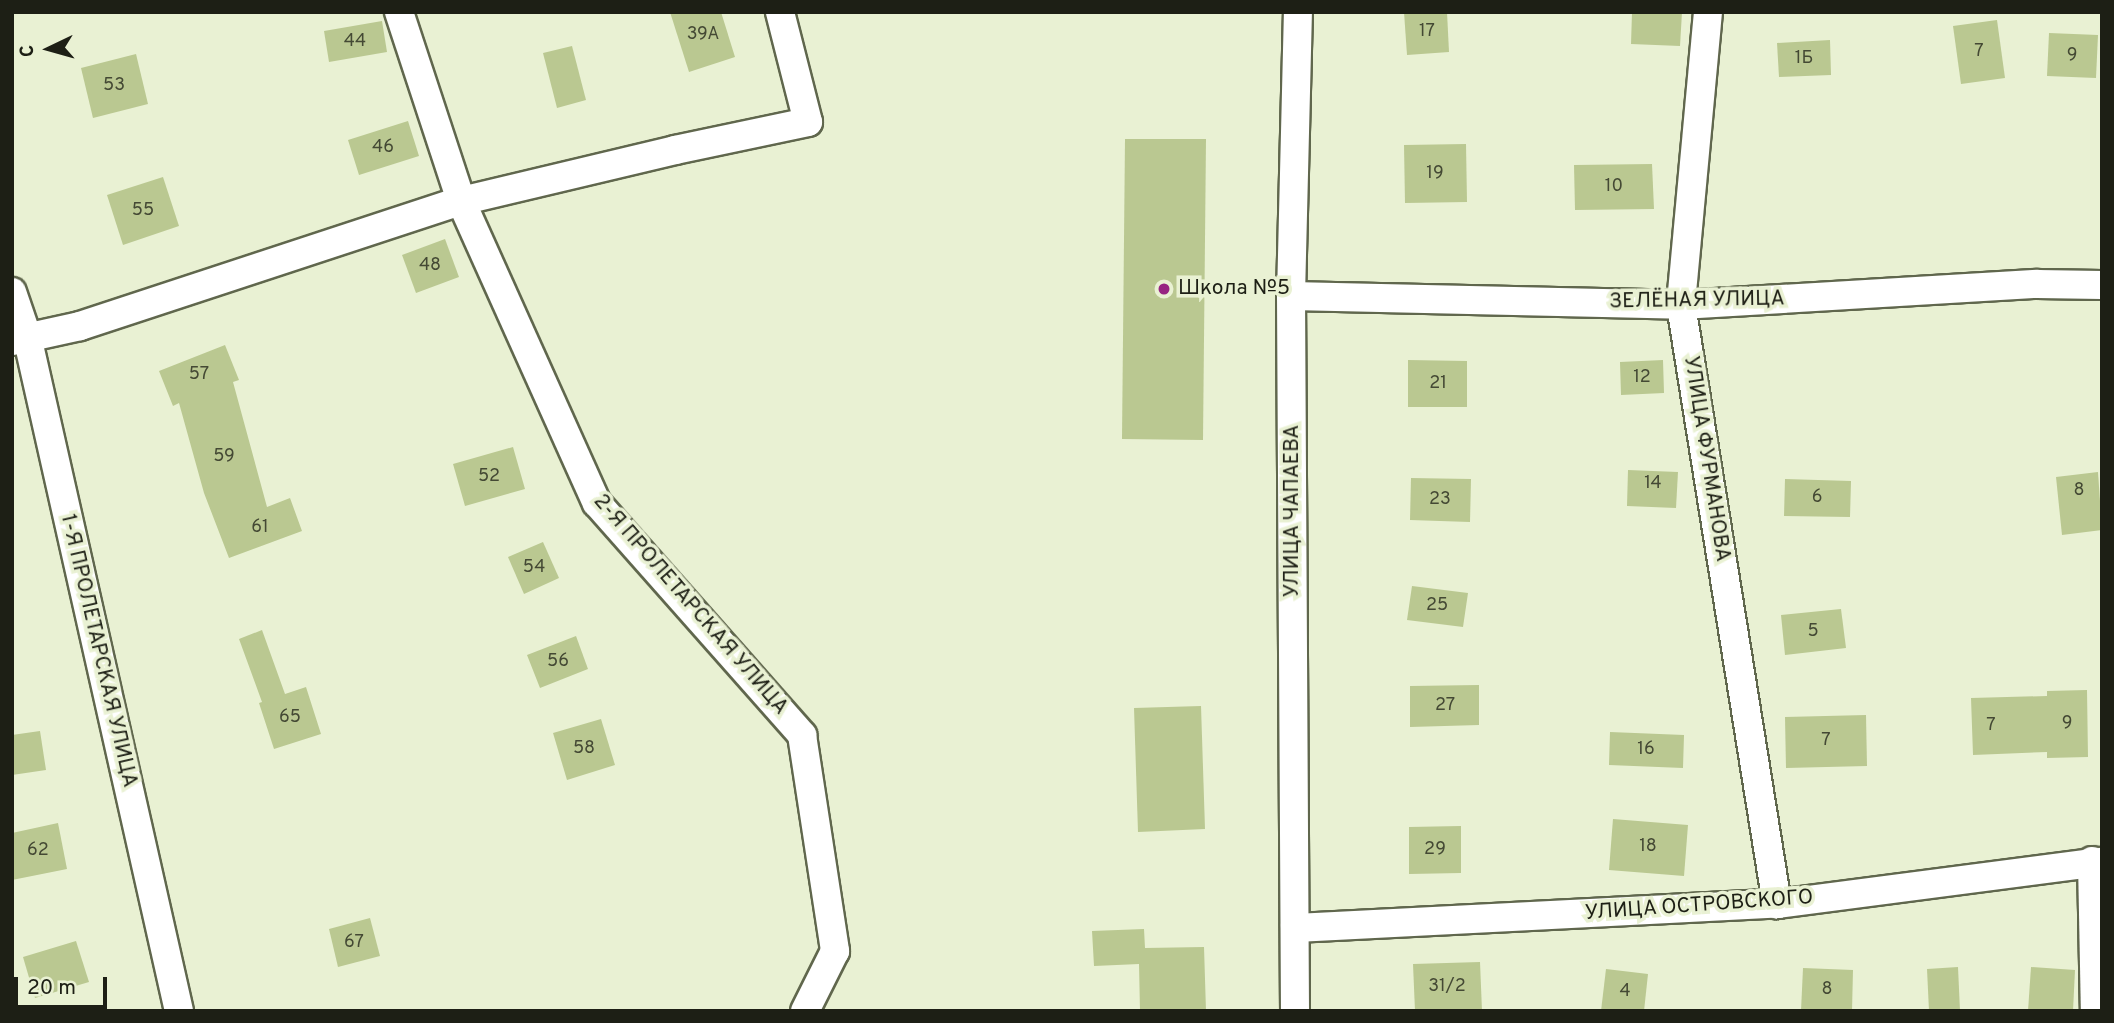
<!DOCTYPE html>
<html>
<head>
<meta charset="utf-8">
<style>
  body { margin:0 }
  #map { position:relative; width:2114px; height:1023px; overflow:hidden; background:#e9f1d3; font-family:Overpass,sans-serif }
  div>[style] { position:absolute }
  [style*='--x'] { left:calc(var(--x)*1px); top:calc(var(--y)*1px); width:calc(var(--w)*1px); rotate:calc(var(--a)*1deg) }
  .building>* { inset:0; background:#bac891 }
  .roads { filter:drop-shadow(2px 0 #60674d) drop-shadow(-2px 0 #60674d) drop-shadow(0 2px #60674d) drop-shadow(0 -2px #60674d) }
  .minor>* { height:28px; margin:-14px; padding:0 14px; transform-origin:14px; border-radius:14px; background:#fff }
  .dots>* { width:19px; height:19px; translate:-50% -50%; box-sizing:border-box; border:4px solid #e9f1d3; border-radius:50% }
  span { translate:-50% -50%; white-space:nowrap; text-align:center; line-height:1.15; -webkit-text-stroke:7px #e9f1d3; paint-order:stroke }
  .number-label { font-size:18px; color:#444934 }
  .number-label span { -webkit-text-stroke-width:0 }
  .poi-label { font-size:21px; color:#1d1f15 }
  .left { translate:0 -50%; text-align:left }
  .street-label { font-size:21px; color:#1d1f15 }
  .frame { position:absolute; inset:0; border:14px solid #1d1f15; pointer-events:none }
  .north { position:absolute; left:14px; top:14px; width:70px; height:70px; -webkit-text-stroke:5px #e9f1d3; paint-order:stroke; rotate:265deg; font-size:19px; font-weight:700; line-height:28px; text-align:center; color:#1d1f15 }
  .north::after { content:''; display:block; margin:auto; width:24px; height:32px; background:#1d1f15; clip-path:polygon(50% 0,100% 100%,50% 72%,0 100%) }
  .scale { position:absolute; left:14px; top:977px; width:93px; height:32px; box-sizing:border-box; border:4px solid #1d1f15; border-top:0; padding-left:9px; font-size:21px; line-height:24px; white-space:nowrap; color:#1d1f15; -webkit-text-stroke:5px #e9f1d3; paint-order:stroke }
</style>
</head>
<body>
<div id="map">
  <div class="building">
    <div style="clip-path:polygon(670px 12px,721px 12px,735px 57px,689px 72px)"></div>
    <div style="clip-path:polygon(1404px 12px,1447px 12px,1449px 52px,1407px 55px)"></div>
    <div style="clip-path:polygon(1632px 12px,1682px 12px,1680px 46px,1631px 44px)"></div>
    <div style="clip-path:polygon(1997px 20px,2005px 78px,1961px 84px,1953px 26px)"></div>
    <div style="clip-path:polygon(382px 21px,387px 52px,329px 62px,324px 31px)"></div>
    <div style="clip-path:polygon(2049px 33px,2098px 35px,2096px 78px,2047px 76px)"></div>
    <div style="clip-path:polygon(1830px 40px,1831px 75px,1779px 77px,1777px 43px)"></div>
    <div style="clip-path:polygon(572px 46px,586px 100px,557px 108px,543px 53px)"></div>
    <div style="clip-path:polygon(136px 54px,148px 104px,93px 118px,81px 68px)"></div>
    <div style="clip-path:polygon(408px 121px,419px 156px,359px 175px,348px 140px)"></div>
    <div style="clip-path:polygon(1125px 139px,1206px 139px,1203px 440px,1122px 439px)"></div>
    <div style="clip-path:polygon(1466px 144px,1467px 202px,1405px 203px,1404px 145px)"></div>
    <div style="clip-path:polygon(1652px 164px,1654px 209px,1575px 210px,1574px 165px)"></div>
    <div style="clip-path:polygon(163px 177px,179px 226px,123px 245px,107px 195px)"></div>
    <div style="clip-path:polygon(445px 239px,459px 277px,416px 293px,402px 255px)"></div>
    <div style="clip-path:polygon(225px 345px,239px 380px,233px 382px,267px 507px,290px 498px,302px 531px,229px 558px,204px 493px,179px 403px,173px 406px,159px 371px)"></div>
    <div style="clip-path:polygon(1408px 360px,1467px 361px,1467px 407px,1408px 407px)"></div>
    <div style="clip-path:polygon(1663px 360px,1664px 393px,1621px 395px,1620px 362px)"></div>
    <div style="clip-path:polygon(513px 447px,525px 489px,465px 506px,453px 464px)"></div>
    <div style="clip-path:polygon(1628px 470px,1678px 472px,1676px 508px,1627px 506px)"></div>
    <div style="clip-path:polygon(2098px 472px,2102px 530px,2062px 535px,2056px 477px)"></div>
    <div style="clip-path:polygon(1411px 478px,1471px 479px,1470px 522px,1410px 520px)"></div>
    <div style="clip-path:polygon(1785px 479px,1851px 481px,1850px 517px,1784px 516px)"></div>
    <div style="clip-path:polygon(543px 542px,559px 578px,524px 594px,508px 557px)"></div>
    <div style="clip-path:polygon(1412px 586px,1468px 593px,1463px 627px,1407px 620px)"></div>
    <div style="clip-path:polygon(1841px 609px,1846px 648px,1785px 655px,1781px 615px)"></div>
    <div style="clip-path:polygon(262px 630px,285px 694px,306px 687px,321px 734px,274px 749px,259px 703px,262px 702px,239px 639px)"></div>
    <div style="clip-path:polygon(576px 636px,588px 669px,540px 688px,527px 655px)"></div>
    <div style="clip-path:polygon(1479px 685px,1479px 725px,1410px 727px,1410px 686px)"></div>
    <div style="clip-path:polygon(2087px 690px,2088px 757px,2047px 758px,2047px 752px,1973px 755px,1971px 698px,2047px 696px,2047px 691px)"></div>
    <div style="clip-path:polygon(1201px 706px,1205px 829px,1138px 832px,1134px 708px)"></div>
    <div style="clip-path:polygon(1866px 715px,1867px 766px,1786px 768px,1785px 717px)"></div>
    <div style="clip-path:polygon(601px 719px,615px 765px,567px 780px,553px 733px)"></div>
    <div style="clip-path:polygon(40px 731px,46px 770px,12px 775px,12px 735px)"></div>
    <div style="clip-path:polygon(1610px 732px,1684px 735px,1683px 768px,1609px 765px)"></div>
    <div style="clip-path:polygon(1613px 819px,1688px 825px,1684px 876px,1609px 870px)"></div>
    <div style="clip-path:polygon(58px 823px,67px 869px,12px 880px,12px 833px)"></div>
    <div style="clip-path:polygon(1461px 826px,1461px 873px,1409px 874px,1409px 827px)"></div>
    <div style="clip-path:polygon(370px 918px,380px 956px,338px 967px,329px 929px)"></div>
    <div style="clip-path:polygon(1144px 929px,1145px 948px,1204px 947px,1206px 1011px,1140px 1011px,1139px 964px,1094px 966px,1092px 931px)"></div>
    <div style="clip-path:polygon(76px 941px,89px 982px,35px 998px,23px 957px)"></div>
    <div style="clip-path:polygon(1480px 962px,1482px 1011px,1415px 1011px,1413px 964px)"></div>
    <div style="clip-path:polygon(1958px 967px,1960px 1011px,1929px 1011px,1927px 969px)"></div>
    <div style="clip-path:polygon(2031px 967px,2075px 970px,2073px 1011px,2028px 1011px)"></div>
    <div style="clip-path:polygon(1803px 968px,1853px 970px,1852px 1011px,1801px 1011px)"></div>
    <div style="clip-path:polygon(1606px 969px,1648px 974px,1644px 1011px,1601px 1011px)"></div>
  </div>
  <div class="roads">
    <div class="minor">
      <div style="--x:399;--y:12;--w:199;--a:71.8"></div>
      <div style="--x:461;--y:201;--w:331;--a:65.8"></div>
      <div style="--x:597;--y:503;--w:310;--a:48.5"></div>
      <div style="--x:802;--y:735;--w:219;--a:81.3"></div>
      <div style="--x:835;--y:951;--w:67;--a:116.6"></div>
      <div style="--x:1708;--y:12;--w:294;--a:95.3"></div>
      <div style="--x:1681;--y:305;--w:607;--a:80.89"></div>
      <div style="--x:12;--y:292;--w:46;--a:71.2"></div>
      <div style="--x:27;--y:336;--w:692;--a:77.31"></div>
      <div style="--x:1291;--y:296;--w:390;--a:1.3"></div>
      <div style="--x:1681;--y:305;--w:357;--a:-3.4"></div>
      <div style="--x:2037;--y:284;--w:65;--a:0.9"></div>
      <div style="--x:12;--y:341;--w:70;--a:-12.4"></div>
      <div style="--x:80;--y:326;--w:401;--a:-18.2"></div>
      <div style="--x:461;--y:201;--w:220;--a:-13.4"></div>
      <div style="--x:675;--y:150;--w:136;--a:-11.9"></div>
      <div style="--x:808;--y:122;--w:114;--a:-104.3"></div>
      <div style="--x:2092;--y:861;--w:150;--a:88.9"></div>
      <div style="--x:1295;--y:928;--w:483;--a:-2.9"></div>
      <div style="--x:1777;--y:904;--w:328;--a:-7.4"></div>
      <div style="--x:1295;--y:1011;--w:715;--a:-90.32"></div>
      <div style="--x:1291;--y:296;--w:284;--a:-88.6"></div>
    </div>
  </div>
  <div class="dots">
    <div style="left:1164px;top:289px;background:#972482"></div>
  </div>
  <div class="number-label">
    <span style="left:1427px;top:32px">17</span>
    <span style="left:703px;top:35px">39А</span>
    <span style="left:355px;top:42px">44</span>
    <span style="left:1979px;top:52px">7</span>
    <span style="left:2072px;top:56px">9</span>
    <span style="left:1804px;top:59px">1Б</span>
    <span style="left:114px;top:86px">53</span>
    <span style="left:383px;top:148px">46</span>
    <span style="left:1435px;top:174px">19</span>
    <span style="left:1614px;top:187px">10</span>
    <span style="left:143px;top:211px">55</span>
    <span style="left:430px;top:266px">48</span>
    <span style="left:199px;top:375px">57</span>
    <span style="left:1642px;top:378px">12</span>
    <span style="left:1438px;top:384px">21</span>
    <span style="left:224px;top:457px">59</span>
    <span style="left:489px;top:477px">52</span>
    <span style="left:1653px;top:484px">14</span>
    <span style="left:2079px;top:491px">8</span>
    <span style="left:1817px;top:498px">6</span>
    <span style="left:1440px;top:500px">23</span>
    <span style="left:260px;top:528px">61</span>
    <span style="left:534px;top:568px">54</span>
    <span style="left:1437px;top:606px">25</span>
    <span style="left:1813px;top:632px">5</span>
    <span style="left:558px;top:662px">56</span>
    <span style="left:1445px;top:706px">27</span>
    <span style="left:290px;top:718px">65</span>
    <span style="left:2067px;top:724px">9</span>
    <span style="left:1991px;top:726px">7</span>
    <span style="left:1826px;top:741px">7</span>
    <span style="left:584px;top:749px">58</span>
    <span style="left:1646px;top:750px">16</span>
    <span style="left:1648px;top:847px">18</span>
    <span style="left:1435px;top:850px">29</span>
    <span style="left:38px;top:851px">62</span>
    <span style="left:354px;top:943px">67</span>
    <span style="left:1447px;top:987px">31/2</span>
    <span style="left:1827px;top:990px">8</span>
    <span style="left:1625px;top:992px">4</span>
  </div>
  <div class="poi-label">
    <span class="left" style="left:1178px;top:289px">Школа №5</span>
  </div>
  <div class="street-label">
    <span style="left:1697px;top:301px;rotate:-1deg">ЗЕЛЁНАЯ УЛИЦА</span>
    <span style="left:1706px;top:459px;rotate:81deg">УЛИЦА ФУРМАНОВА</span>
    <span style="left:1293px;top:511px;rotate:-90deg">УЛИЦА ЧАПАЕВА</span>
    <span style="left:690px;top:605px;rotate:49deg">2-Я ПРОЛЕТАРСКАЯ УЛИЦА</span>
    <span style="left:98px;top:651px;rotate:77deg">1-Я ПРОЛЕТАРСКАЯ УЛИЦА</span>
    <span style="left:1699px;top:906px;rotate:-4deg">УЛИЦА ОСТРОВСКОГО</span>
  </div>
  <div class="frame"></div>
  <div class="north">С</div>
  <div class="scale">20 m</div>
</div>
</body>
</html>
